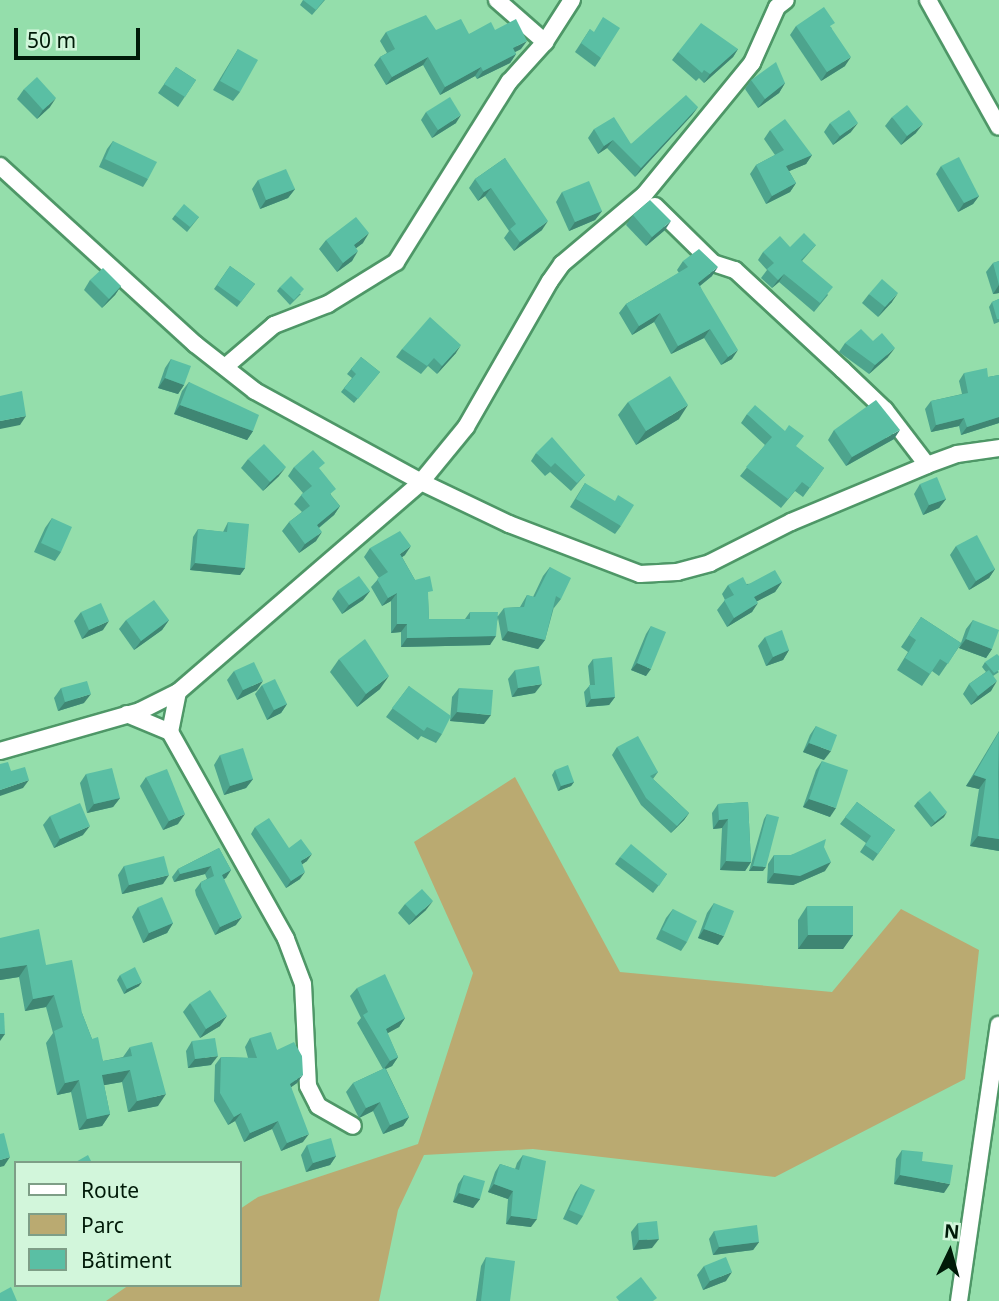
<!DOCTYPE html>
<html>
<head>
<meta charset="utf-8">
<style>
  body { margin:0 }
  #map { position:relative; width:999px; height:1301px; overflow:hidden; background:#94deab; font-family:"Noto Sans",sans-serif }
  div>[style] { position:absolute }
  [style*='--x'] { left:calc(var(--x)*1px); top:calc(var(--y)*1px); width:calc(var(--w)*1px); rotate:calc(var(--a)*1deg) }
  .green>* { inset:0; background:#baaa71 }
  .roads { filter:drop-shadow(2px 0 #4e9767) drop-shadow(-2px 0 #4e9767) drop-shadow(0 2px #4e9767) drop-shadow(0 -2px #4e9767) }
  .minor>* { height:16px; margin:-8px; padding:0 8px; transform-origin:8px; border-radius:8px; background:#fff }
  .wall>* { inset:0; background:#4da48d }
  .shaded-wall>* { inset:0; background:#3f8673 }
  .building>* { inset:0; background:#5abfa4 }
  span { translate:-50% -50%; white-space:nowrap; text-align:center; line-height:1.15; -webkit-text-stroke:5px #d2f6db; paint-order:stroke }
  .legend { position:absolute; left:14px; top:1161px; width:228px; height:126px; box-sizing:border-box; background:#d2f6db; border:2px solid #7e9e87; margin:0; padding:9px 12px; list-style:none; font-size:21px; color:#001a08 }
  .legend li { display:flex; align-items:center; gap:14px; height:35px }
  .legend b { width:35px; border:2px solid #7e9e87 }
  .north { position:absolute; left:915px; top:1217px; width:70px; height:70px; -webkit-text-stroke:5px #d2f6db; paint-order:stroke; rotate:5deg; font-size:19px; font-weight:700; line-height:28px; text-align:center; color:#001a08 }
  .north::after { content:''; display:block; margin:auto; width:24px; height:32px; background:#001a08; clip-path:polygon(50% 0,100% 100%,50% 72%,0 100%) }
  .scale { position:absolute; left:14px; top:28px; width:126px; height:32px; box-sizing:border-box; border:4px solid #001a08; border-top:0; padding-left:9px; font-size:21px; line-height:24px; white-space:nowrap; color:#001a08; -webkit-text-stroke:5px #d2f6db; paint-order:stroke }
</style>
</head>
<body>
<div id="map">
  <div class="green">
    <div style="clip-path:polygon(515px 777px,620px 972px,832px 992px,901px 909px,979px 950px,965px 1079px,775px 1177px,533px 1149px,424px 1155px,398px 1210px,379px 1301px,106px 1301px,129px 1285px,240px 1285px,240px 1209px,258px 1197px,418px 1144px,473px 973px,414px 842px)"></div>
  </div>
  <div class="roads">
    <div class="minor">
      <div style="--x:497;--y:0;--w:64;--a:41.2"></div>
      <div style="--x:928;--y:0;--w:145;--a:60.8"></div>
      <div style="--x:0;--y:166;--w:264;--a:42.4"></div>
      <div style="--x:195;--y:344;--w:76;--a:38.1"></div>
      <div style="--x:255;--y:391;--w:189;--a:28.7"></div>
      <div style="--x:421;--y:482;--w:98;--a:25.5"></div>
      <div style="--x:509;--y:524;--w:140;--a:20.9"></div>
      <div style="--x:640;--y:574;--w:37;--a:-3"></div>
      <div style="--x:677;--y:572;--w:34;--a:-15"></div>
      <div style="--x:710;--y:563;--w:91;--a:-26.8"></div>
      <div style="--x:791;--y:522;--w:147;--a:-22.7"></div>
      <div style="--x:927;--y:465;--w:32;--a:-20"></div>
      <div style="--x:957;--y:454;--w:42;--a:-8.1"></div>
      <div style="--x:655;--y:206;--w:81;--a:44.5"></div>
      <div style="--x:713;--y:263;--w:23;--a:18"></div>
      <div style="--x:735;--y:270;--w:147;--a:42.8"></div>
      <div style="--x:843;--y:370;--w:58;--a:43.6"></div>
      <div style="--x:885;--y:410;--w:69;--a:52.6"></div>
      <div style="--x:225;--y:367;--w:65;--a:-40.6"></div>
      <div style="--x:274;--y:325;--w:58;--a:-21.3"></div>
      <div style="--x:328;--y:304;--w:80;--a:-31.7"></div>
      <div style="--x:396;--y:262;--w:213;--a:-57.9"></div>
      <div style="--x:509;--y:82;--w:54;--a:-48"></div>
      <div style="--x:545;--y:42;--w:50;--a:-57.3"></div>
      <div style="--x:127;--y:714;--w:47;--a:22.7"></div>
      <div style="--x:170;--y:732;--w:237;--a:60.7"></div>
      <div style="--x:286;--y:939;--w:48;--a:69.3"></div>
      <div style="--x:303;--y:984;--w:102;--a:87.2"></div>
      <div style="--x:308;--y:1086;--w:22;--a:63"></div>
      <div style="--x:318;--y:1106;--w:40;--a:29.7"></div>
      <div style="--x:170;--y:732;--w:41;--a:-78.7"></div>
      <div style="--x:0;--y:751;--w:146;--a:-15.9"></div>
      <div style="--x:140;--y:711;--w:42;--a:-26.6"></div>
      <div style="--x:178;--y:692;--w:321;--a:-40.8"></div>
      <div style="--x:421;--y:482;--w:71;--a:-50.7"></div>
      <div style="--x:466;--y:427;--w:168;--a:-60.1"></div>
      <div style="--x:550;--y:281;--w:21;--a:-55"></div>
      <div style="--x:562;--y:264;--w:107;--a:-40.1"></div>
      <div style="--x:644;--y:195;--w:171;--a:-50.7"></div>
      <div style="--x:752;--y:63;--w:61;--a:-65.9"></div>
      <div style="--x:777;--y:7;--w:11;--a:-38"></div>
      <div style="--x:959;--y:1301;--w:279;--a:-81.8"></div>
    </div>
  </div>
  <div class="wall">
    <div style="clip-path:polygon(303px 0,325px 0,312px 15px,300px 5px)"></div>
    <div style="clip-path:polygon(796px 26px,831px 27px,845px 66px,821px 81px,790px 35px)"></div>
    <div style="clip-path:polygon(590px 29px,601px 58px,595px 67px,575px 52px)"></div>
    <div style="clip-path:polygon(436px 30px,469px 34px,495px 30px,521px 49px,515px 52px,516px 54px,510px 63px,477px 79px,475px 76px,440px 95px,423px 65px,386px 85px,374px 65px,380px 57px,387px 53px,380px 41px,386px 32px)"></div>
    <div style="clip-path:polygon(238px 49px,240px 92px,233px 101px,213px 90px)"></div>
    <div style="clip-path:polygon(738px 49px,733px 57px,704px 83px,699px 78px,696px 81px,672px 60px,678px 52px)"></div>
    <div style="clip-path:polygon(176px 67px,196px 80px,178px 107px,158px 93px)"></div>
    <div style="clip-path:polygon(751px 80px,785px 83px,779px 93px,758px 108px,745px 89px)"></div>
    <div style="clip-path:polygon(24px 89px,50px 107px,37px 119px,17px 99px)"></div>
    <div style="clip-path:polygon(698px 107px,692px 115px,635px 177px,607px 148px,598px 154px,588px 138px,594px 129px,631px 144px)"></div>
    <div style="clip-path:polygon(426px 112px,456px 123px,432px 138px,421px 120px)"></div>
    <div style="clip-path:polygon(892px 117px,916px 133px,901px 145px,885px 126px)"></div>
    <div style="clip-path:polygon(830px 123px,851px 132px,833px 145px,824px 132px)"></div>
    <div style="clip-path:polygon(770px 130px,812px 155px,806px 164px,789px 171px,796px 183px,790px 192px,766px 204px,750px 174px,756px 165px,775px 155px,764px 139px)"></div>
    <div style="clip-path:polygon(113px 141px,148px 179px,143px 187px,99px 167px,107px 149px)"></div>
    <div style="clip-path:polygon(505px 158px,542px 230px,514px 251px,504px 238px,509px 231px,485px 196px,478px 201px,469px 188px,475px 179px)"></div>
    <div style="clip-path:polygon(941px 166px,979px 196px,973px 204px,958px 212px,936px 174px)"></div>
    <div style="clip-path:polygon(258px 180px,295px 189px,288px 198px,260px 209px,252px 189px)"></div>
    <div style="clip-path:polygon(562px 192px,602px 211px,595px 220px,569px 231px,556px 202px)"></div>
    <div style="clip-path:polygon(175px 215px,199px 217px,187px 232px,172px 219px)"></div>
    <div style="clip-path:polygon(633px 215px,665px 230px,646px 246px,626px 225px)"></div>
    <div style="clip-path:polygon(326px 240px,363px 243px,356px 248px,352px 261px,337px 272px,319px 249px)"></div>
    <div style="clip-path:polygon(816px 245px,802px 261px,828px 295px,814px 312px,779px 282px,772px 288px,761px 278px,767px 270px,758px 260px,763px 252px)"></div>
    <div style="clip-path:polygon(683px 261px,712px 276px,700px 286px,732px 359px,721px 365px,704px 338px,671px 354px,654px 322px,632px 335px,619px 313px,626px 304px,679px 273px,677px 270px)"></div>
    <div style="clip-path:polygon(999px 261px,999px 293px,993px 294px,986px 272px,993px 263px)"></div>
    <div style="clip-path:polygon(230px 266px,255px 284px,237px 307px,214px 289px)"></div>
    <div style="clip-path:polygon(90px 280px,121px 286px,115px 295px,102px 308px,84px 290px)"></div>
    <div style="clip-path:polygon(280px 287px,301px 294px,290px 305px,277px 291px)"></div>
    <div style="clip-path:polygon(869px 294px,892px 302px,878px 317px,862px 303px)"></div>
    <div style="clip-path:polygon(999px 299px,999px 322px,994px 324px,989px 307px,992px 302px)"></div>
    <div style="clip-path:polygon(873px 341px,888px 357px,869px 374px,839px 352px,845px 343px)"></div>
    <div style="clip-path:polygon(402px 349px,456px 353px,437px 374px,428px 366px,421px 374px,396px 357px)"></div>
    <div style="clip-path:polygon(361px 357px,380px 372px,354px 403px,341px 392px,352px 378px,347px 374px)"></div>
    <div style="clip-path:polygon(171px 359px,184px 385px,178px 394px,158px 388px,165px 368px)"></div>
    <div style="clip-path:polygon(964px 373px,988px 377px,999px 375px,999px 423px,961px 435px,959px 426px,931px 432px,925px 409px,931px 401px,962px 394px,959px 381px)"></div>
    <div style="clip-path:polygon(189px 382px,253px 431px,247px 440px,174px 414px,182px 391px)"></div>
    <div style="clip-path:polygon(628px 402px,679px 419px,636px 445px,618px 415px)"></div>
    <div style="clip-path:polygon(747px 414px,796px 447px,824px 468px,803px 497px,795px 491px,781px 508px,740px 476px,765px 445px,741px 423px)"></div>
    <div style="clip-path:polygon(834px 430px,894px 439px,846px 466px,828px 440px)"></div>
    <div style="clip-path:polygon(536px 453px,585px 475px,571px 491px,550px 472px,545px 476px,531px 461px)"></div>
    <div style="clip-path:polygon(248px 459px,279px 476px,263px 491px,241px 468px)"></div>
    <div style="clip-path:polygon(294px 467px,320px 470px,331px 495px,340px 506px,334px 515px,319px 528px,316px 541px,299px 553px,282px 531px,289px 522px,302px 512px,294px 504px,303px 493px,288px 476px)"></div>
    <div style="clip-path:polygon(585px 483px,621px 526px,615px 534px,570px 507px)"></div>
    <div style="clip-path:polygon(920px 484px,946px 499px,939px 508px,923px 515px,914px 494px)"></div>
    <div style="clip-path:polygon(52px 518px,61px 552px,55px 561px,34px 552px,45px 528px)"></div>
    <div style="clip-path:polygon(228px 522px,245px 568px,240px 575px,190px 570px,193px 537px,198px 529px,223px 532px)"></div>
    <div style="clip-path:polygon(956px 546px,995px 569px,989px 578px,969px 590px,950px 555px)"></div>
    <div style="clip-path:polygon(370px 548px,405px 555px,402px 557px,415px 580px,428px 598px,429px 619px,465px 619px,470px 612px,498px 616px,504px 608px,520px 607px,527px 595px,533px 597px,543px 576px,550px 567px,561px 599px,554px 608px,554px 607px,545px 640px,538px 649px,502px 640px,498px 618px,490px 645px,401px 647px,401px 632px,391px 633px,391px 601px,382px 606px,371px 587px,379px 578px,364px 557px)"></div>
    <div style="clip-path:polygon(782px 582px,775px 592px,757px 601px,752px 612px,727px 627px,717px 610px,725px 600px,722px 594px,728px 585px)"></div>
    <div style="clip-path:polygon(338px 590px,370px 591px,363px 600px,342px 614px,332px 599px)"></div>
    <div style="clip-path:polygon(81px 612px,103px 630px,82px 639px,74px 621px)"></div>
    <div style="clip-path:polygon(921px 617px,961px 643px,966px 629px,973px 620px,992px 649px,986px 658px,959px 648px,961px 644px,939px 676px,932px 671px,922px 686px,897px 670px,908px 652px,901px 647px)"></div>
    <div style="clip-path:polygon(126px 620px,169px 620px,162px 630px,134px 650px,119px 629px)"></div>
    <div style="clip-path:polygon(651px 626px,646px 676px,631px 670px,646px 634px)"></div>
    <div style="clip-path:polygon(765px 637px,789px 650px,783px 660px,766px 666px,758px 646px)"></div>
    <div style="clip-path:polygon(339px 659px,380px 689px,357px 707px,330px 672px)"></div>
    <div style="clip-path:polygon(593px 659px,615px 697px,609px 705px,586px 707px,584px 692px,590px 685px,588px 666px)"></div>
    <div style="clip-path:polygon(985px 662px,999px 672px,993px 676px,991px 691px,971px 705px,963px 694px,969px 684px,986px 672px,982px 667px)"></div>
    <div style="clip-path:polygon(515px 670px,535px 693px,512px 697px,508px 679px)"></div>
    <div style="clip-path:polygon(234px 671px,257px 690px,237px 700px,227px 680px)"></div>
    <div style="clip-path:polygon(262px 685px,287px 704px,281px 713px,267px 720px,255px 694px)"></div>
    <div style="clip-path:polygon(409px 686px,442px 734px,436px 743px,421px 736px,418px 740px,386px 717px)"></div>
    <div style="clip-path:polygon(61px 688px,84px 703px,58px 711px,54px 698px)"></div>
    <div style="clip-path:polygon(459px 688px,484px 724px,450px 721px,452px 697px)"></div>
    <div style="clip-path:polygon(816px 726px,824px 760px,803px 752px,810px 735px)"></div>
    <div style="clip-path:polygon(999px 731px,999px 851px,970px 846px,979px 789px,966px 786px)"></div>
    <div style="clip-path:polygon(617px 747px,658px 772px,653px 779px,689px 813px,684px 820px,671px 833px,641px 805px,612px 755px)"></div>
    <div style="clip-path:polygon(220px 755px,253px 779px,246px 788px,224px 795px,214px 765px)"></div>
    <div style="clip-path:polygon(822px 761px,830px 817px,803px 807px,816px 770px)"></div>
    <div style="clip-path:polygon(555px 770px,574px 782px,571px 786px,558px 791px,552px 775px)"></div>
    <div style="clip-path:polygon(86px 774px,120px 798px,113px 807px,87px 813px,80px 783px)"></div>
    <div style="clip-path:polygon(146px 777px,178px 824px,163px 830px,140px 786px)"></div>
    <div style="clip-path:polygon(918px 801px,944px 817px,931px 827px,914px 806px)"></div>
    <div style="clip-path:polygon(748px 802px,751px 862px,745px 871px,720px 870px,722px 828px,713px 829px,712px 813px,718px 804px)"></div>
    <div style="clip-path:polygon(857px 802px,895px 830px,873px 861px,860px 852px,866px 843px,840px 824px)"></div>
    <div style="clip-path:polygon(767px 814px,763px 871px,749px 871px,764px 819px)"></div>
    <div style="clip-path:polygon(50px 816px,83px 835px,54px 848px,43px 825px)"></div>
    <div style="clip-path:polygon(255px 827px,307px 861px,302px 864px,300px 879px,286px 888px,251px 834px)"></div>
    <div style="clip-path:polygon(824px 847px,825px 871px,793px 885px,767px 883px,768px 864px,774px 855px,791px 855px)"></div>
    <div style="clip-path:polygon(219px 848px,231px 870px,224px 879px,236px 925px,215px 935px,196px 895px,195px 890px,201px 882px,207px 879px,205px 874px,174px 882px,172px 877px,178px 869px)"></div>
    <div style="clip-path:polygon(620px 857px,667px 874px,653px 893px,615px 864px)"></div>
    <div style="clip-path:polygon(124px 866px,163px 884px,122px 894px,118px 875px)"></div>
    <div style="clip-path:polygon(714px 903px,718px 945px,698px 938px,707px 913px)"></div>
    <div style="clip-path:polygon(405px 904px,426px 910px,409px 925px,398px 913px)"></div>
    <div style="clip-path:polygon(807px 906px,853px 935px,843px 949px,798px 949px,798px 920px)"></div>
    <div style="clip-path:polygon(138px 907px,173px 923px,167px 933px,143px 943px,132px 917px)"></div>
    <div style="clip-path:polygon(673px 909px,687px 942px,681px 951px,656px 939px,666px 918px)"></div>
    <div style="clip-path:polygon(0 938px,46px 965px,82px 1013px,92px 1039px,103px 1061px,123px 1057px,130px 1047px,158px 1106px,128px 1112px,122px 1082px,104px 1085px,110px 1114px,102px 1126px,79px 1130px,71px 1092px,57px 1095px,46px 1043px,53px 1033px,46px 1007px,25px 1011px,19px 977px,0 980px)"></div>
    <div style="clip-path:polygon(120px 975px,139px 986px,124px 994px,117px 980px)"></div>
    <div style="clip-path:polygon(357px 988px,405px 1018px,399px 1027px,387px 1033px,398px 1057px,392px 1066px,386px 1069px,409px 1117px,403px 1126px,383px 1134px,373px 1111px,359px 1118px,346px 1092px,353px 1083px,383px 1069px,357px 1023px,361px 1018px,350px 996px)"></div>
    <div style="clip-path:polygon(190px 1003px,220px 1026px,200px 1038px,183px 1012px)"></div>
    <div style="clip-path:polygon(250px 1038px,277px 1050px,297px 1083px,291px 1087px,303px 1142px,281px 1151px,272px 1129px,244px 1142px,235px 1121px,228px 1125px,214px 1101px,215px 1065px,221px 1057px,248px 1058px,245px 1047px)"></div>
    <div style="clip-path:polygon(192px 1041px,211px 1065px,188px 1068px,186px 1051px)"></div>
    <div style="clip-path:polygon(307px 1145px,336px 1156px,330px 1165px,306px 1172px,301px 1155px)"></div>
    <div style="clip-path:polygon(902px 1150px,922px 1161px,944px 1193px,894px 1184px,896px 1159px)"></div>
    <div style="clip-path:polygon(523px 1155px,531px 1227px,506px 1224px,508px 1199px,488px 1192px,495px 1172px,500px 1164px,515px 1169px,517px 1163px)"></div>
    <div style="clip-path:polygon(464px 1175px,480px 1199px,473px 1208px,453px 1202px,458px 1184px)"></div>
    <div style="clip-path:polygon(581px 1184px,583px 1216px,577px 1225px,563px 1219px,575px 1193px)"></div>
    <div style="clip-path:polygon(638px 1223px,652px 1248px,633px 1250px,631px 1232px)"></div>
    <div style="clip-path:polygon(714px 1231px,759px 1242px,753px 1250px,713px 1255px,709px 1239px)"></div>
    <div style="clip-path:polygon(486px 1257px,510px 1301px,476px 1301px,481px 1266px)"></div>
    <div style="clip-path:polygon(704px 1266px,726px 1281px,703px 1290px,697px 1275px)"></div>
  </div>
  <div class="shaded-wall">
    <div style="clip-path:polygon(527px 41px,521px 49px,507px 56px,513px 48px)"></div>
    <div style="clip-path:polygon(738px 49px,733px 57px,704px 83px,710px 74px)"></div>
    <div style="clip-path:polygon(516px 54px,510px 63px,477px 79px,483px 71px)"></div>
    <div style="clip-path:polygon(428px 57px,423px 65px,386px 85px,392px 77px)"></div>
    <div style="clip-path:polygon(851px 57px,845px 66px,821px 81px,827px 72px)"></div>
    <div style="clip-path:polygon(481px 67px,475px 76px,440px 95px,445px 87px)"></div>
    <div style="clip-path:polygon(785px 83px,779px 93px,758px 108px,765px 99px)"></div>
    <div style="clip-path:polygon(56px 98px,50px 107px,37px 119px,43px 110px)"></div>
    <div style="clip-path:polygon(698px 107px,692px 115px,635px 177px,641px 168px)"></div>
    <div style="clip-path:polygon(461px 115px,456px 123px,432px 138px,438px 130px)"></div>
    <div style="clip-path:polygon(858px 123px,851px 132px,833px 145px,840px 136px)"></div>
    <div style="clip-path:polygon(923px 124px,916px 133px,901px 145px,907px 136px)"></div>
    <div style="clip-path:polygon(613px 140px,607px 148px,598px 154px,604px 146px)"></div>
    <div style="clip-path:polygon(812px 155px,806px 164px,780px 175px,786px 166px)"></div>
    <div style="clip-path:polygon(796px 183px,790px 192px,766px 204px,772px 196px)"></div>
    <div style="clip-path:polygon(491px 188px,485px 196px,478px 201px,484px 192px)"></div>
    <div style="clip-path:polygon(295px 189px,288px 198px,260px 209px,266px 200px)"></div>
    <div style="clip-path:polygon(979px 196px,973px 204px,958px 212px,964px 203px)"></div>
    <div style="clip-path:polygon(602px 211px,595px 220px,569px 231px,575px 222px)"></div>
    <div style="clip-path:polygon(548px 221px,542px 230px,514px 251px,520px 242px)"></div>
    <div style="clip-path:polygon(671px 221px,665px 230px,646px 246px,652px 237px)"></div>
    <div style="clip-path:polygon(369px 233px,363px 243px,347px 255px,354px 245px)"></div>
    <div style="clip-path:polygon(358px 251px,352px 261px,337px 272px,343px 263px)"></div>
    <div style="clip-path:polygon(718px 267px,712px 276px,692px 292px,698px 283px)"></div>
    <div style="clip-path:polygon(784px 274px,779px 282px,772px 288px,778px 280px)"></div>
    <div style="clip-path:polygon(999px 285px,999px 293px,993px 294px)"></div>
    <div style="clip-path:polygon(121px 286px,115px 295px,102px 308px,109px 299px)"></div>
    <div style="clip-path:polygon(898px 293px,892px 302px,878px 317px,885px 307px)"></div>
    <div style="clip-path:polygon(660px 313px,654px 322px,632px 335px,639px 326px)"></div>
    <div style="clip-path:polygon(710px 329px,704px 338px,671px 354px,678px 346px)"></div>
    <div style="clip-path:polygon(461px 345px,456px 353px,437px 374px,442px 366px)"></div>
    <div style="clip-path:polygon(895px 348px,888px 357px,869px 374px,875px 365px)"></div>
    <div style="clip-path:polygon(738px 350px,732px 359px,721px 365px,728px 357px)"></div>
    <div style="clip-path:polygon(165px 378px,184px 385px,178px 394px,158px 388px)"></div>
    <div style="clip-path:polygon(180px 405px,253px 431px,247px 440px,174px 414px)"></div>
    <div style="clip-path:polygon(688px 405px,679px 419px,636px 445px,646px 431px)"></div>
    <div style="clip-path:polygon(26px 416px,20px 425px,0 429px,0 421px)"></div>
    <div style="clip-path:polygon(999px 417px,999px 423px,961px 435px,967px 427px)"></div>
    <div style="clip-path:polygon(964px 418px,959px 426px,931px 432px,936px 425px)"></div>
    <div style="clip-path:polygon(900px 430px,894px 439px,846px 466px,852px 457px)"></div>
    <div style="clip-path:polygon(286px 467px,279px 476px,263px 491px,270px 482px)"></div>
    <div style="clip-path:polygon(946px 499px,939px 508px,923px 515px,929px 505px)"></div>
    <div style="clip-path:polygon(340px 506px,334px 515px,311px 534px,317px 525px)"></div>
    <div style="clip-path:polygon(322px 532px,316px 541px,299px 553px,305px 544px)"></div>
    <div style="clip-path:polygon(411px 546px,405px 555px,394px 563px,400px 554px)"></div>
    <div style="clip-path:polygon(195px 563px,245px 568px,240px 575px,190px 570px)"></div>
    <div style="clip-path:polygon(995px 569px,989px 578px,969px 590px,976px 581px)"></div>
    <div style="clip-path:polygon(782px 582px,775px 592px,748px 606px,754px 597px)"></div>
    <div style="clip-path:polygon(370px 591px,363px 600px,342px 614px,349px 605px)"></div>
    <div style="clip-path:polygon(397px 593px,391px 601px,382px 606px,388px 598px)"></div>
    <div style="clip-path:polygon(758px 603px,752px 612px,727px 627px,734px 618px)"></div>
    <div style="clip-path:polygon(169px 620px,162px 630px,134px 650px,141px 641px)"></div>
    <div style="clip-path:polygon(109px 621px,103px 630px,82px 639px,89px 630px)"></div>
    <div style="clip-path:polygon(397px 624px,407px 624px,401px 632px,391px 633px)"></div>
    <div style="clip-path:polygon(508px 631px,545px 640px,538px 649px,502px 640px)"></div>
    <div style="clip-path:polygon(496px 636px,490px 645px,401px 647px,407px 638px)"></div>
    <div style="clip-path:polygon(966px 639px,992px 649px,986px 658px,959px 648px)"></div>
    <div style="clip-path:polygon(789px 650px,783px 660px,766px 666px,773px 657px)"></div>
    <div style="clip-path:polygon(637px 663px,651px 669px,646px 676px,631px 670px)"></div>
    <div style="clip-path:polygon(389px 676px,380px 689px,357px 707px,366px 694px)"></div>
    <div style="clip-path:polygon(263px 681px,257px 690px,237px 700px,243px 690px)"></div>
    <div style="clip-path:polygon(997px 681px,991px 691px,971px 705px,978px 696px)"></div>
    <div style="clip-path:polygon(542px 684px,535px 693px,512px 697px,518px 688px)"></div>
    <div style="clip-path:polygon(91px 694px,84px 703px,58px 711px,65px 702px)"></div>
    <div style="clip-path:polygon(615px 697px,609px 705px,586px 707px,591px 699px)"></div>
    <div style="clip-path:polygon(287px 704px,281px 713px,267px 720px,274px 710px)"></div>
    <div style="clip-path:polygon(457px 712px,491px 715px,484px 724px,450px 721px)"></div>
    <div style="clip-path:polygon(809px 743px,831px 751px,824px 760px,803px 752px)"></div>
    <div style="clip-path:polygon(974px 775px,986px 779px,979px 789px,966px 786px)"></div>
    <div style="clip-path:polygon(253px 779px,246px 788px,224px 795px,230px 786px)"></div>
    <div style="clip-path:polygon(29px 780px,23px 788px,0 796px,0 790px)"></div>
    <div style="clip-path:polygon(574px 782px,571px 786px,558px 791px,561px 786px)"></div>
    <div style="clip-path:polygon(120px 798px,113px 807px,87px 813px,94px 804px)"></div>
    <div style="clip-path:polygon(809px 799px,836px 808px,830px 817px,803px 807px)"></div>
    <div style="clip-path:polygon(947px 812px,944px 817px,931px 827px,935px 822px)"></div>
    <div style="clip-path:polygon(689px 813px,684px 820px,671px 833px,677px 826px)"></div>
    <div style="clip-path:polygon(185px 814px,178px 824px,163px 830px,169px 821px)"></div>
    <div style="clip-path:polygon(728px 819px,722px 828px,713px 829px,719px 820px)"></div>
    <div style="clip-path:polygon(90px 826px,83px 835px,54px 848px,60px 839px)"></div>
    <div style="clip-path:polygon(978px 836px,999px 839px,999px 851px,970px 846px)"></div>
    <div style="clip-path:polygon(312px 854px,307px 861px,297px 868px,301px 861px)"></div>
    <div style="clip-path:polygon(726px 861px,751px 862px,745px 871px,720px 870px)"></div>
    <div style="clip-path:polygon(831px 862px,825px 871px,793px 885px,767px 883px,774px 873px)"></div>
    <div style="clip-path:polygon(211px 866px,205px 874px,174px 882px,180px 874px)"></div>
    <div style="clip-path:polygon(753px 866px,766px 867px,763px 871px,749px 871px)"></div>
    <div style="clip-path:polygon(231px 870px,226px 878px,216px 883px,222px 875px)"></div>
    <div style="clip-path:polygon(305px 872px,300px 879px,286px 888px,291px 881px)"></div>
    <div style="clip-path:polygon(169px 875px,163px 884px,122px 894px,129px 885px)"></div>
    <div style="clip-path:polygon(433px 901px,426px 910px,409px 925px,416px 916px)"></div>
    <div style="clip-path:polygon(242px 917px,236px 925px,215px 935px,220px 927px)"></div>
    <div style="clip-path:polygon(173px 923px,167px 933px,143px 943px,149px 933px)"></div>
    <div style="clip-path:polygon(704px 929px,724px 936px,718px 945px,698px 938px)"></div>
    <div style="clip-path:polygon(808px 935px,853px 935px,843px 949px,798px 949px)"></div>
    <div style="clip-path:polygon(27px 965px,19px 977px,0 980px,0 969px)"></div>
    <div style="clip-path:polygon(142px 982px,139px 986px,124px 994px,127px 989px)"></div>
    <div style="clip-path:polygon(54px 995px,46px 1007px,25px 1011px,33px 999px)"></div>
    <div style="clip-path:polygon(227px 1016px,220px 1026px,200px 1038px,206px 1029px)"></div>
    <div style="clip-path:polygon(405px 1018px,399px 1027px,379px 1038px,386px 1029px)"></div>
    <div style="clip-path:polygon(0 1034px,5px 1034px,0 1041px)"></div>
    <div style="clip-path:polygon(218px 1056px,211px 1065px,188px 1068px,195px 1059px)"></div>
    <div style="clip-path:polygon(398px 1057px,392px 1066px,383px 1070px,390px 1061px)"></div>
    <div style="clip-path:polygon(130px 1070px,122px 1082px,94px 1087px,102px 1075px)"></div>
    <div style="clip-path:polygon(303px 1075px,297px 1083px,284px 1092px,290px 1084px)"></div>
    <div style="clip-path:polygon(79px 1080px,71px 1092px,57px 1095px,65px 1083px)"></div>
    <div style="clip-path:polygon(166px 1094px,158px 1106px,128px 1112px,137px 1101px)"></div>
    <div style="clip-path:polygon(380px 1102px,373px 1111px,359px 1118px,366px 1108px)"></div>
    <div style="clip-path:polygon(241px 1113px,235px 1121px,228px 1125px,234px 1117px)"></div>
    <div style="clip-path:polygon(110px 1114px,102px 1126px,79px 1130px,87px 1119px)"></div>
    <div style="clip-path:polygon(409px 1117px,403px 1126px,383px 1134px,390px 1125px)"></div>
    <div style="clip-path:polygon(278px 1121px,272px 1129px,244px 1142px,250px 1133px)"></div>
    <div style="clip-path:polygon(309px 1134px,303px 1142px,281px 1151px,287px 1143px)"></div>
    <div style="clip-path:polygon(336px 1156px,330px 1165px,306px 1172px,313px 1163px)"></div>
    <div style="clip-path:polygon(10px 1157px,4px 1166px,0 1167px,0 1160px)"></div>
    <div style="clip-path:polygon(900px 1175px,950px 1184px,944px 1193px,894px 1184px)"></div>
    <div style="clip-path:polygon(494px 1184px,513px 1191px,508px 1199px,488px 1192px)"></div>
    <div style="clip-path:polygon(459px 1193px,480px 1199px,473px 1208px,453px 1202px)"></div>
    <div style="clip-path:polygon(511px 1216px,537px 1219px,531px 1227px,506px 1224px)"></div>
    <div style="clip-path:polygon(659px 1239px,652px 1248px,633px 1250px,639px 1240px)"></div>
    <div style="clip-path:polygon(759px 1242px,753px 1250px,713px 1255px,719px 1247px)"></div>
    <div style="clip-path:polygon(732px 1272px,726px 1281px,703px 1290px,710px 1281px)"></div>
  </div>
  <div class="building">
    <div style="clip-path:polygon(303px 0,324px 0,316px 10px)"></div>
    <div style="clip-path:polygon(824px 7px,835px 23px,830px 26px,851px 57px,827px 72px,796px 26px)"></div>
    <div style="clip-path:polygon(426px 15px,436px 30px,461px 19px,469px 34px,491px 22px,495px 30px,516px 19px,527px 41px,513px 48px,516px 54px,483px 71px,481px 67px,445px 87px,428px 57px,392px 77px,380px 57px,395px 49px,386px 32px)"></div>
    <div style="clip-path:polygon(603px 17px,620px 28px,601px 58px,581px 43px,590px 29px,594px 32px)"></div>
    <div style="clip-path:polygon(701px 23px,738px 49px,710px 74px,704px 70px,702px 73px,678px 52px)"></div>
    <div style="clip-path:polygon(238px 49px,258px 60px,240px 92px,220px 81px)"></div>
    <div style="clip-path:polygon(776px 62px,785px 83px,765px 99px,751px 80px)"></div>
    <div style="clip-path:polygon(176px 67px,196px 80px,185px 97px,164px 84px)"></div>
    <div style="clip-path:polygon(37px 77px,56px 98px,43px 110px,24px 89px)"></div>
    <div style="clip-path:polygon(686px 95px,698px 107px,641px 168px,613px 140px,604px 146px,594px 129px,614px 117px,631px 144px)"></div>
    <div style="clip-path:polygon(450px 97px,461px 115px,438px 130px,426px 112px)"></div>
    <div style="clip-path:polygon(907px 105px,923px 124px,907px 136px,892px 117px)"></div>
    <div style="clip-path:polygon(849px 110px,858px 123px,840px 136px,830px 123px)"></div>
    <div style="clip-path:polygon(785px 119px,812px 155px,786px 166px,796px 183px,772px 196px,756px 165px,784px 150px,770px 130px)"></div>
    <div style="clip-path:polygon(113px 141px,157px 162px,148px 179px,105px 159px)"></div>
    <div style="clip-path:polygon(959px 157px,979px 196px,964px 203px,941px 166px)"></div>
    <div style="clip-path:polygon(505px 158px,548px 221px,520px 242px,510px 229px,516px 224px,491px 188px,484px 192px,475px 179px)"></div>
    <div style="clip-path:polygon(286px 169px,295px 189px,266px 200px,258px 180px)"></div>
    <div style="clip-path:polygon(589px 181px,602px 211px,575px 222px,562px 192px)"></div>
    <div style="clip-path:polygon(650px 200px,671px 221px,652px 237px,633px 215px)"></div>
    <div style="clip-path:polygon(184px 204px,199px 217px,190px 227px,175px 215px)"></div>
    <div style="clip-path:polygon(356px 217px,369px 233px,354px 245px,358px 251px,343px 263px,326px 240px)"></div>
    <div style="clip-path:polygon(804px 233px,816px 245px,801px 260px,833px 287px,820px 303px,784px 274px,778px 280px,767px 269px,774px 263px,763px 252px,780px 236px,790px 247px)"></div>
    <div style="clip-path:polygon(699px 249px,718px 267px,698px 283px,738px 350px,728px 357px,710px 329px,678px 346px,660px 313px,639px 326px,626px 304px,688px 267px,683px 261px)"></div>
    <div style="clip-path:polygon(999px 261px,999px 285px,993px 263px)"></div>
    <div style="clip-path:polygon(230px 266px,255px 284px,241px 302px,217px 285px)"></div>
    <div style="clip-path:polygon(103px 268px,121px 286px,109px 299px,90px 280px)"></div>
    <div style="clip-path:polygon(291px 276px,304px 289px,294px 300px,280px 287px)"></div>
    <div style="clip-path:polygon(882px 279px,898px 293px,885px 307px,869px 294px)"></div>
    <div style="clip-path:polygon(999px 299px,999px 319px,997px 319px,992px 302px)"></div>
    <div style="clip-path:polygon(430px 317px,461px 345px,442px 366px,434px 358px,427px 366px,402px 349px)"></div>
    <div style="clip-path:polygon(861px 329px,873px 341px,882px 333px,895px 348px,875px 365px,845px 343px)"></div>
    <div style="clip-path:polygon(361px 357px,380px 372px,358px 399px,344px 388px,356px 374px,351px 369px)"></div>
    <div style="clip-path:polygon(171px 359px,191px 366px,184px 385px,165px 378px)"></div>
    <div style="clip-path:polygon(987px 368px,988px 377px,999px 375px,999px 417px,967px 427px,964px 418px,936px 425px,931px 401px,968px 393px,964px 373px)"></div>
    <div style="clip-path:polygon(670px 376px,688px 405px,646px 431px,628px 402px)"></div>
    <div style="clip-path:polygon(189px 382px,259px 415px,253px 431px,180px 405px)"></div>
    <div style="clip-path:polygon(22px 391px,26px 416px,0 421px,0 396px)"></div>
    <div style="clip-path:polygon(876px 400px,900px 430px,852px 457px,834px 430px)"></div>
    <div style="clip-path:polygon(755px 405px,785px 431px,789px 425px,804px 436px,796px 446px,824px 468px,810px 488px,802px 482px,788px 499px,746px 467px,772px 437px,747px 414px)"></div>
    <div style="clip-path:polygon(552px 437px,585px 475px,577px 483px,555px 463px,551px 467px,536px 453px)"></div>
    <div style="clip-path:polygon(264px 444px,286px 467px,270px 482px,248px 459px)"></div>
    <div style="clip-path:polygon(313px 450px,325px 463px,319px 468px,336px 489px,330px 494px,340px 506px,317px 525px,322px 532px,305px 544px,289px 522px,310px 506px,301px 495px,312px 486px,294px 467px)"></div>
    <div style="clip-path:polygon(937px 477px,946px 499px,929px 505px,920px 484px)"></div>
    <div style="clip-path:polygon(585px 483px,615px 501px,618px 495px,634px 505px,621px 526px,576px 499px)"></div>
    <div style="clip-path:polygon(52px 518px,72px 527px,61px 552px,41px 543px)"></div>
    <div style="clip-path:polygon(228px 522px,249px 524px,245px 568px,195px 563px,198px 529px,227px 532px)"></div>
    <div style="clip-path:polygon(400px 531px,411px 546px,400px 554px,415px 580px,430px 576px,433px 591px,428px 592px,429px 619px,470px 619px,470px 612px,498px 612px,496px 636px,407px 638px,407px 624px,397px 624px,397px 593px,388px 598px,377px 579px,388px 572px,370px 548px)"></div>
    <div style="clip-path:polygon(977px 535px,995px 569px,976px 581px,956px 546px)"></div>
    <div style="clip-path:polygon(550px 567px,571px 578px,561px 599px,556px 596px,545px 640px,508px 631px,504px 608px,524px 607px,527px 595px,535px 597px)"></div>
    <div style="clip-path:polygon(775px 570px,782px 582px,754px 597px,758px 603px,734px 618px,724px 600px,734px 595px,728px 585px,743px 577px,747px 585px)"></div>
    <div style="clip-path:polygon(359px 576px,370px 591px,349px 605px,338px 590px)"></div>
    <div style="clip-path:polygon(154px 600px,169px 620px,141px 641px,126px 620px)"></div>
    <div style="clip-path:polygon(101px 603px,109px 621px,89px 630px,81px 612px)"></div>
    <div style="clip-path:polygon(921px 617px,961px 643px,948px 664px,940px 659px,930px 674px,905px 658px,916px 640px,909px 635px)"></div>
    <div style="clip-path:polygon(973px 620px,999px 630px,992px 649px,966px 639px)"></div>
    <div style="clip-path:polygon(651px 626px,666px 632px,651px 669px,637px 663px)"></div>
    <div style="clip-path:polygon(782px 630px,789px 650px,773px 657px,765px 637px)"></div>
    <div style="clip-path:polygon(365px 639px,389px 676px,366px 694px,339px 659px)"></div>
    <div style="clip-path:polygon(997px 654px,999px 656px,999px 670px,994px 673px,985px 662px)"></div>
    <div style="clip-path:polygon(612px 657px,615px 697px,591px 699px,589px 685px,595px 685px,593px 659px)"></div>
    <div style="clip-path:polygon(254px 662px,263px 681px,243px 690px,234px 671px)"></div>
    <div style="clip-path:polygon(539px 666px,542px 684px,518px 688px,515px 670px)"></div>
    <div style="clip-path:polygon(989px 670px,997px 681px,978px 696px,969px 684px)"></div>
    <div style="clip-path:polygon(275px 679px,287px 704px,274px 710px,262px 685px)"></div>
    <div style="clip-path:polygon(87px 681px,91px 694px,65px 702px,61px 688px)"></div>
    <div style="clip-path:polygon(409px 686px,451px 716px,442px 734px,427px 727px,424px 731px,392px 708px)"></div>
    <div style="clip-path:polygon(459px 688px,493px 690px,491px 715px,457px 712px)"></div>
    <div style="clip-path:polygon(816px 726px,837px 735px,831px 751px,809px 743px)"></div>
    <div style="clip-path:polygon(999px 732px,998px 773px,999px 839px,978px 836px,986px 779px,974px 775px)"></div>
    <div style="clip-path:polygon(638px 736px,658px 772px,650px 776px,689px 813px,677px 826px,646px 798px,617px 747px)"></div>
    <div style="clip-path:polygon(243px 748px,253px 779px,230px 786px,220px 755px)"></div>
    <div style="clip-path:polygon(822px 761px,848px 770px,836px 808px,809px 799px)"></div>
    <div style="clip-path:polygon(8px 762px,11px 771px,25px 767px,29px 780px,0 790px,0 764px)"></div>
    <div style="clip-path:polygon(568px 765px,574px 782px,561px 786px,555px 770px)"></div>
    <div style="clip-path:polygon(112px 768px,120px 798px,94px 804px,86px 774px)"></div>
    <div style="clip-path:polygon(167px 769px,185px 814px,169px 821px,146px 777px)"></div>
    <div style="clip-path:polygon(930px 791px,947px 812px,935px 822px,918px 801px)"></div>
    <div style="clip-path:polygon(748px 802px,751px 862px,726px 861px,728px 819px,719px 820px,718px 804px)"></div>
    <div style="clip-path:polygon(857px 802px,895px 830px,878px 854px,865px 845px,871px 836px,845px 817px)"></div>
    <div style="clip-path:polygon(80px 803px,90px 826px,60px 839px,50px 816px)"></div>
    <div style="clip-path:polygon(767px 814px,779px 817px,766px 867px,753px 866px)"></div>
    <div style="clip-path:polygon(269px 818px,289px 848px,301px 839px,312px 854px,301px 861px,305px 872px,291px 881px,255px 827px)"></div>
    <div style="clip-path:polygon(826px 839px,824px 847px,831px 862px,800px 876px,774px 873px,774px 855px,791px 855px)"></div>
    <div style="clip-path:polygon(631px 844px,667px 874px,659px 886px,620px 857px)"></div>
    <div style="clip-path:polygon(219px 848px,231px 870px,222px 875px,242px 917px,220px 927px,201px 887px,201px 882px,214px 876px,211px 866px,180px 874px,178px 869px)"></div>
    <div style="clip-path:polygon(164px 856px,169px 875px,129px 885px,124px 866px)"></div>
    <div style="clip-path:polygon(422px 889px,433px 901px,416px 916px,405px 904px)"></div>
    <div style="clip-path:polygon(162px 897px,173px 923px,149px 933px,138px 907px)"></div>
    <div style="clip-path:polygon(714px 903px,734px 911px,724px 936px,704px 929px)"></div>
    <div style="clip-path:polygon(807px 906px,853px 906px,853px 935px,808px 935px)"></div>
    <div style="clip-path:polygon(673px 909px,697px 921px,687px 942px,662px 930px)"></div>
    <div style="clip-path:polygon(39px 929px,46px 965px,72px 960px,82px 1013px,92px 1039px,98px 1037px,103px 1061px,132px 1056px,130px 1047px,152px 1042px,166px 1094px,137px 1101px,130px 1070px,102px 1075px,110px 1114px,87px 1119px,79px 1080px,65px 1083px,54px 1031px,63px 1027px,54px 995px,33px 999px,27px 965px,0 969px,0 938px)"></div>
    <div style="clip-path:polygon(135px 967px,142px 982px,127px 989px,120px 975px)"></div>
    <div style="clip-path:polygon(385px 974px,405px 1018px,386px 1029px,398px 1057px,390px 1061px,363px 1015px,368px 1012px,357px 988px)"></div>
    <div style="clip-path:polygon(210px 990px,227px 1016px,206px 1029px,190px 1003px)"></div>
    <div style="clip-path:polygon(0 1013px,4px 1013px,5px 1034px,0 1034px)"></div>
    <div style="clip-path:polygon(271px 1032px,277px 1050px,294px 1042px,302px 1056px,303px 1075px,290px 1084px,309px 1134px,287px 1143px,278px 1121px,250px 1133px,241px 1113px,234px 1117px,220px 1093px,221px 1057px,257px 1058px,250px 1038px)"></div>
    <div style="clip-path:polygon(215px 1038px,218px 1056px,195px 1059px,192px 1041px)"></div>
    <div style="clip-path:polygon(385px 1068px,409px 1117px,390px 1125px,380px 1102px,366px 1108px,353px 1083px)"></div>
    <div style="clip-path:polygon(4px 1133px,10px 1157px,0 1160px,0 1134px)"></div>
    <div style="clip-path:polygon(331px 1138px,336px 1156px,313px 1163px,307px 1145px)"></div>
    <div style="clip-path:polygon(902px 1150px,923px 1152px,922px 1161px,953px 1165px,950px 1184px,900px 1175px)"></div>
    <div style="clip-path:polygon(88px 1155px,92px 1163px,74px 1163px)"></div>
    <div style="clip-path:polygon(523px 1155px,546px 1161px,537px 1219px,511px 1216px,513px 1191px,494px 1184px,500px 1164px,519px 1170px)"></div>
    <div style="clip-path:polygon(464px 1175px,485px 1181px,480px 1199px,459px 1193px)"></div>
    <div style="clip-path:polygon(581px 1184px,595px 1190px,583px 1216px,569px 1210px)"></div>
    <div style="clip-path:polygon(657px 1221px,659px 1239px,639px 1240px,638px 1223px)"></div>
    <div style="clip-path:polygon(757px 1225px,759px 1242px,719px 1247px,714px 1231px)"></div>
    <div style="clip-path:polygon(486px 1257px,515px 1261px,510px 1301px,481px 1301px)"></div>
    <div style="clip-path:polygon(726px 1257px,732px 1272px,710px 1281px,704px 1266px)"></div>
    <div style="clip-path:polygon(641px 1277px,657px 1298px,653px 1301px,619px 1301px,616px 1297px)"></div>
    <div style="clip-path:polygon(11px 1287px,17px 1301px,0 1301px,0 1293px)"></div>
  </div>
  <ul class="legend">
  <li><b style="height:9px;background:#fff"></b>Route</li>
  <li><b style="height:19px;background:#baaa71"></b>Parc</li>
  <li><b style="height:19px;background:#5abfa4"></b>Bâtiment</li>
  </ul>
  <div class="north">N</div>
  <div class="scale">50 m</div>
</div>
</body>
</html>
